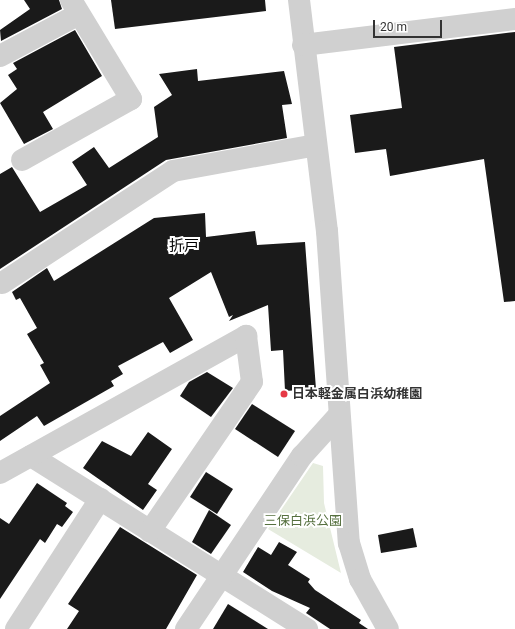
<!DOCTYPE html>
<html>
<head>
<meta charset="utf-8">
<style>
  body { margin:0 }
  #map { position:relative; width:515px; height:629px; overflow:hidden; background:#fff; font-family:Roboto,"Noto Sans JP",sans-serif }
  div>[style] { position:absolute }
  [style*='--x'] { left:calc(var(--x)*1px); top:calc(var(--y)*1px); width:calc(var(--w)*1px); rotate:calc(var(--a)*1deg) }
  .green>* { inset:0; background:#e6ecdf }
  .building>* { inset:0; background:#1a1a1a }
  .minor>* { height:22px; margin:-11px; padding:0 11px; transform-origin:11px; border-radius:11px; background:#d0d0d0 }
  .dots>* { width:11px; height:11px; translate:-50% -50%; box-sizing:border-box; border:2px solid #fff; border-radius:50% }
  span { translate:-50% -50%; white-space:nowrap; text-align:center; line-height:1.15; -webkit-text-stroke:4px #fff; paint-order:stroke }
  .poi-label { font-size:13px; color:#333; font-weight:700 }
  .left { translate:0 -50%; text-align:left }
  .park-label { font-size:13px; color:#56703f }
  .quarter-label { font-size:15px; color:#000 }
  .scale { position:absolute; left:373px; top:20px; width:69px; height:18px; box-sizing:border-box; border:2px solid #333; border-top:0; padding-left:5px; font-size:12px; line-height:14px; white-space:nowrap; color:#333; -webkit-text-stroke:3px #fff; paint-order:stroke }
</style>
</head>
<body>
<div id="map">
  <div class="green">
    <div style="clip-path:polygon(313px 463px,323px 466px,324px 503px,341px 573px,268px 529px)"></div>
  </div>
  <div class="building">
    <div style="clip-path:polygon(24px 0,59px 0,62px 9px,1px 41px,0 30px,30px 9px)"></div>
    <div style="clip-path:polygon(111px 0,265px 0,266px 11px,115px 29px)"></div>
    <div style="clip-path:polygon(75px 30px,102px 76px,43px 112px,53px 129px,24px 144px,0 103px,17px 89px,8px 75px,17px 69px,13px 63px)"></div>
    <div style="clip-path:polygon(515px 32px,515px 301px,504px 302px,484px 159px,390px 176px,386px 149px,355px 153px,350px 115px,402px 108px,394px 47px)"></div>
    <div style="clip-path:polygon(197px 69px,198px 81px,284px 71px,292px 104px,282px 105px,287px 138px,166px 160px,0 269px,0 174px,12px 167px,40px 212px,87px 185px,72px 162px,94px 147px,109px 168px,158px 137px,154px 107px,172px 95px,159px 74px)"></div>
    <div style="clip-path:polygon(205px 213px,206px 237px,255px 231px,257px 245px,305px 242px,316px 389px,285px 391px,283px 350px,271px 351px,268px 305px,229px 321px,233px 315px,229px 317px,211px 272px,169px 298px,193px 340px,170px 353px,163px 342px,118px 366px,123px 374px,111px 381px,114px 386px,44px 426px,37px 416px,0 441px,0 416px,50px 383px,40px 365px,44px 363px,27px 334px,37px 328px,20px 298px,16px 300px,12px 292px,47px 268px,54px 281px,154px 218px)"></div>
    <div style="clip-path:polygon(207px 372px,233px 388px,211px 417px,180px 396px,189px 382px)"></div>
    <div style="clip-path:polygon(252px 404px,295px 431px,278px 457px,235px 429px)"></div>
    <div style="clip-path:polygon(148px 432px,172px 449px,148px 484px,157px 490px,143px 510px,83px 468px,102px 441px,131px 456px)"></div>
    <div style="clip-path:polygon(206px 472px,233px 489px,217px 514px,190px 497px)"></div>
    <div style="clip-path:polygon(37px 483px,67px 503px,65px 506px,73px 512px,62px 527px,57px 524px,45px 543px,40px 539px,0 599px,0 518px,9px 524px)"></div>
    <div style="clip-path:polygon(209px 510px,231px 525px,211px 554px,192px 542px)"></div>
    <div style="clip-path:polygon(120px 527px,197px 575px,166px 629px,67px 629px,79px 611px,68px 604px)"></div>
    <div style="clip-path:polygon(413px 528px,417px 547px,381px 553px,378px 535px)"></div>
    <div style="clip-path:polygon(279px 542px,297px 552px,288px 565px,310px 579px,308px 582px,315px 590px,361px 620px,359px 623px,368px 629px,330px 629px,306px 613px,310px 608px,272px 591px,243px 572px,258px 547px,271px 555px)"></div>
    <div style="clip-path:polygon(228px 604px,268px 629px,213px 629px)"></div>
  </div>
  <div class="minor">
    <div style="--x:299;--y:0;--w:233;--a:83.1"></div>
    <div style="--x:327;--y:231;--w:313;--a:86"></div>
    <div style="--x:349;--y:543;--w:38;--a:73"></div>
    <div style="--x:360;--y:579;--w:57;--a:60.8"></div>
    <div style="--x:303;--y:45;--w:214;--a:-7"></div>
    <div style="--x:0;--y:56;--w:89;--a:-28"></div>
    <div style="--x:22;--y:160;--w:125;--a:-29.2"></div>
    <div style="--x:131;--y:99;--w:116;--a:-121.2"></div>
    <div style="--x:2;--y:283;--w:204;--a:-33.2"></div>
    <div style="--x:173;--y:171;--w:145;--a:-10.3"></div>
    <div style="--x:31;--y:456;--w:326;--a:32.1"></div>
    <div style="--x:0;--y:473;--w:282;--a:-29.1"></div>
    <div style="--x:246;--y:336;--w:46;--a:82.6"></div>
    <div style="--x:252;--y:382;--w:181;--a:124.4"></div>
    <div style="--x:16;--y:629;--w:155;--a:-57.1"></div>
    <div style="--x:186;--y:629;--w:208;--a:-56.2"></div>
    <div style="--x:302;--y:456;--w:55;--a:-47.9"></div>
  </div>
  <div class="dots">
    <div style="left:284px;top:394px;background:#e63946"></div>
  </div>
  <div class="poi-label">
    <span class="left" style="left:292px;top:394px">日本軽金属白浜幼稚園</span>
  </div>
  <div class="park-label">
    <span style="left:303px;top:521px">三保白浜公園</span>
  </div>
  <div class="quarter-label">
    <span style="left:184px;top:247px">折戸</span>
  </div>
  <div class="scale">20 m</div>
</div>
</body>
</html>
